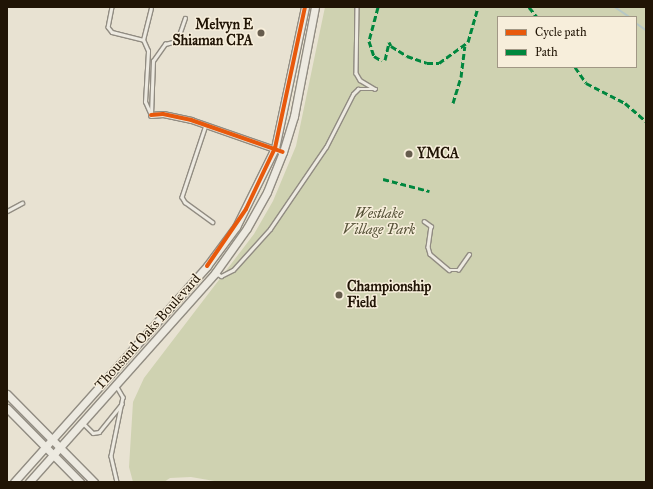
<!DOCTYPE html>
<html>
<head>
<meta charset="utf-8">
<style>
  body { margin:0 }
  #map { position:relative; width:653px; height:489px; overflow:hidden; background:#e8e2d2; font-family:"IM FELL Great Primer",serif }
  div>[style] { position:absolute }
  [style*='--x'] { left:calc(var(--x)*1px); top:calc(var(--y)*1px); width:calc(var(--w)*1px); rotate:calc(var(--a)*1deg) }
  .green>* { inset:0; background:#cfd2b1 }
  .stream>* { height:1.5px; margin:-0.75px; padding:0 0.75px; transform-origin:0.75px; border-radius:0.75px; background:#b6c7c5 }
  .roads { filter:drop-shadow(1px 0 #918c82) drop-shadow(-1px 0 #918c82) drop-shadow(0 1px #918c82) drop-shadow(0 -1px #918c82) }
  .service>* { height:2.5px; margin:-1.25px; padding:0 1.25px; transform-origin:1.25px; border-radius:1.25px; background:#edeae1 }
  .minor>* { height:5px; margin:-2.5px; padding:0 2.5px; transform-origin:2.5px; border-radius:2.5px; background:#edeae1 }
  .secondary>* { height:7px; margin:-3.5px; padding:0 3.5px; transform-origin:3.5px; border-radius:3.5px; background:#edeae1 }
  .quiet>* { height:3px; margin-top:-1.5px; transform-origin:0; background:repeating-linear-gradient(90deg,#00873e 0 6px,transparent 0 9px) }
  .cycleway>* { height:4px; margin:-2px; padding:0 2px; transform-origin:2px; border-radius:2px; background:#e8590c }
  .dots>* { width:11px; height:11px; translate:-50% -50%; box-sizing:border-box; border:2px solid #f7eedb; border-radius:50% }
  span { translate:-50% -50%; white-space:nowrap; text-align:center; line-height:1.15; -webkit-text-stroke:3px #f7eedb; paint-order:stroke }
  .poi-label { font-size:14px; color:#201405; font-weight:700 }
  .right { translate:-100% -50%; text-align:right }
  .left { translate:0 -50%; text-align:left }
  .park-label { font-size:14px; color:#565238; font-style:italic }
  .street-label { font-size:14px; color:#201405 }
  .frame { position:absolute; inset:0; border:8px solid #201405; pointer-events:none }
  .legend { position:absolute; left:497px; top:16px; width:140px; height:52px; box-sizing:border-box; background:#f7eedb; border:1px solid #a19785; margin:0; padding:5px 7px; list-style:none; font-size:12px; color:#201405 }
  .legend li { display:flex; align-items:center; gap:8px; height:20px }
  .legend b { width:20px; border:1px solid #a19785 }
</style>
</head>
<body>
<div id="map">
  <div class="green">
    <div style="clip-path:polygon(evenodd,325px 7px,646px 7px,646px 482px,220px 482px,191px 477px,170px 478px,164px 482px,133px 482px,129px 467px,133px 402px,144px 378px,254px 234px,273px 201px,296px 146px,325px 7px,498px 17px,636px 17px,636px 67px,498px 67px,498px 17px)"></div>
  </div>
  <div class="stream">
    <div style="--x:615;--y:7;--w:18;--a:34"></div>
    <div style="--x:636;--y:23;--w:12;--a:35"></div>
  </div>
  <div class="roads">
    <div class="service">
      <div style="--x:112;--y:7;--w:20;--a:101"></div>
      <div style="--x:108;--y:27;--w:6;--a:51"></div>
      <div style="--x:112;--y:32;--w:32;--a:14"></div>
      <div style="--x:357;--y:7;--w:66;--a:90.9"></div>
      <div style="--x:356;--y:73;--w:8;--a:60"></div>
      <div style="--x:360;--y:80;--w:17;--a:31"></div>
      <div style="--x:150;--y:113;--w:12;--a:-114"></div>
      <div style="--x:145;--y:102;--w:51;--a:-86.6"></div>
      <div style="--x:148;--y:51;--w:12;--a:-114"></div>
      <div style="--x:143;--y:40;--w:32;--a:-76"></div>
      <div style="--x:151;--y:115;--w:54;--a:-87.9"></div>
      <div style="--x:153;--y:61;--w:21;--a:-55"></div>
      <div style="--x:165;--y:44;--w:12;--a:-14"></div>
      <div style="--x:177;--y:41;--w:24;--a:-71"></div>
      <div style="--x:206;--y:125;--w:76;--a:108.4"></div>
      <div style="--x:182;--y:197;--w:6;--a:59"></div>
      <div style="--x:185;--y:202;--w:34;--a:36"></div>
      <div style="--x:7;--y:211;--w:17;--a:-28"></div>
      <div style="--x:424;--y:221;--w:9;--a:36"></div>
      <div style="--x:431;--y:226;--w:21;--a:98"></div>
      <div style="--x:428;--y:247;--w:7;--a:74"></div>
      <div style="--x:430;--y:254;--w:25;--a:40"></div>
      <div style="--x:449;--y:270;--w:9;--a:0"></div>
      <div style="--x:458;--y:270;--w:19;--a:-55"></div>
      <div style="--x:216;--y:273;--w:6;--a:31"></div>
      <div style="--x:221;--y:276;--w:13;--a:-27"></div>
      <div style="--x:233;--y:270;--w:55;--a:-47.9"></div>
      <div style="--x:270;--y:229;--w:99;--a:-55.7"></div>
      <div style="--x:326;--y:147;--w:59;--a:-63"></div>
      <div style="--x:353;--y:94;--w:7;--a:-45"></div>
      <div style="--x:358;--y:89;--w:18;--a:0"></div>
      <div style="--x:116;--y:385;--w:14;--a:60"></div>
      <div style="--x:123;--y:397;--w:60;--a:101.5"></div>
      <div style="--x:111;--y:456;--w:27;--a:77"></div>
      <div style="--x:83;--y:423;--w:14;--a:45"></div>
      <div style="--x:93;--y:433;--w:6;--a:-9"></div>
      <div style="--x:99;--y:432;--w:36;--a:-51"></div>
    </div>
    <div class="minor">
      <div style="--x:151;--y:115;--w:12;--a:-5"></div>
      <div style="--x:163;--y:114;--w:29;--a:12"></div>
      <div style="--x:191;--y:120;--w:97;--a:19.2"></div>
    </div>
    <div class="secondary">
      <div style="--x:7;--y:394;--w:124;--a:45.3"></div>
      <div style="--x:7;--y:408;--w:104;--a:45.4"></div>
      <div style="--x:14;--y:482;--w:290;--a:-48.2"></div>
      <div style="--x:207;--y:266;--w:49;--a:-53.4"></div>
      <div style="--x:236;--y:227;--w:88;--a:-63.7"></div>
      <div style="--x:275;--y:148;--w:144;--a:-78"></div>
      <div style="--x:29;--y:482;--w:280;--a:-48.3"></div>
      <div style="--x:215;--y:273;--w:55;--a:-54.6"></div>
      <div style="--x:247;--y:228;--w:41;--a:-60.9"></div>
      <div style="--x:267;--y:192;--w:43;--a:-68.2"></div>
      <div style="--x:283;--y:152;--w:38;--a:-73"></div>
      <div style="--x:294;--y:116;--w:111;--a:-79.1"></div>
    </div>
  </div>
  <div class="quiet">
    <div style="--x:378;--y:7;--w:35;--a:105"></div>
    <div style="--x:369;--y:41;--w:16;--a:72"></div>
    <div style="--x:374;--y:56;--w:9;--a:32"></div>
    <div style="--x:529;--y:7;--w:13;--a:51"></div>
    <div style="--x:385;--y:60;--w:18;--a:-77"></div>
    <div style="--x:389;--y:42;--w:4;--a:63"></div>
    <div style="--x:391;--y:46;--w:19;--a:32"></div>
    <div style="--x:407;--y:56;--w:21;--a:19"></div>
    <div style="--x:427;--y:63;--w:12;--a:0"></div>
    <div style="--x:439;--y:63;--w:36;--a:-36"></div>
    <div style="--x:468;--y:42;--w:36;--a:-74"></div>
    <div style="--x:575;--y:67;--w:19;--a:55"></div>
    <div style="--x:586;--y:83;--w:44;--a:27.1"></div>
    <div style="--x:625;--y:103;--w:28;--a:41"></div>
    <div style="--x:453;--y:103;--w:27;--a:-73"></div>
    <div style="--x:461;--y:77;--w:31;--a:-83"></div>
    <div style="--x:383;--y:179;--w:48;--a:14.6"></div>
  </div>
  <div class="cycleway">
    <div style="--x:151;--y:115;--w:12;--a:-5"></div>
    <div style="--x:163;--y:114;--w:29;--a:12"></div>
    <div style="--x:191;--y:120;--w:97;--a:19.2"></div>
    <div style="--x:207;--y:266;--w:69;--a:-55.6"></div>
    <div style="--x:246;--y:209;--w:68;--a:-64.6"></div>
    <div style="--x:275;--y:148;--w:144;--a:-78"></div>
  </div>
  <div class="dots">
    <div style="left:261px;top:33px;background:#665c4d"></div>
    <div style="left:409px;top:154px;background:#665c4d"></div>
    <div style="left:339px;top:295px;background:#665c4d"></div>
  </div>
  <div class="poi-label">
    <span class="right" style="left:253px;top:33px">Melvyn E<br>Shiaman CPA</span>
    <span class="left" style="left:417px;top:154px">YMCA</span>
    <span class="left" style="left:347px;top:295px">Championship<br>Field</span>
  </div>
  <div class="park-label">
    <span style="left:379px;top:222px">Westlake<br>Village Park</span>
  </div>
  <div class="street-label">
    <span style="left:148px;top:332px;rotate:-48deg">Thousand Oaks Boulevard</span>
  </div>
  <div class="frame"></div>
  <ul class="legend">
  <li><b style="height:5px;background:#e8590c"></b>Cycle path</li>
  <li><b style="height:5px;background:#00873e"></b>Path</li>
  </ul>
</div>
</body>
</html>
